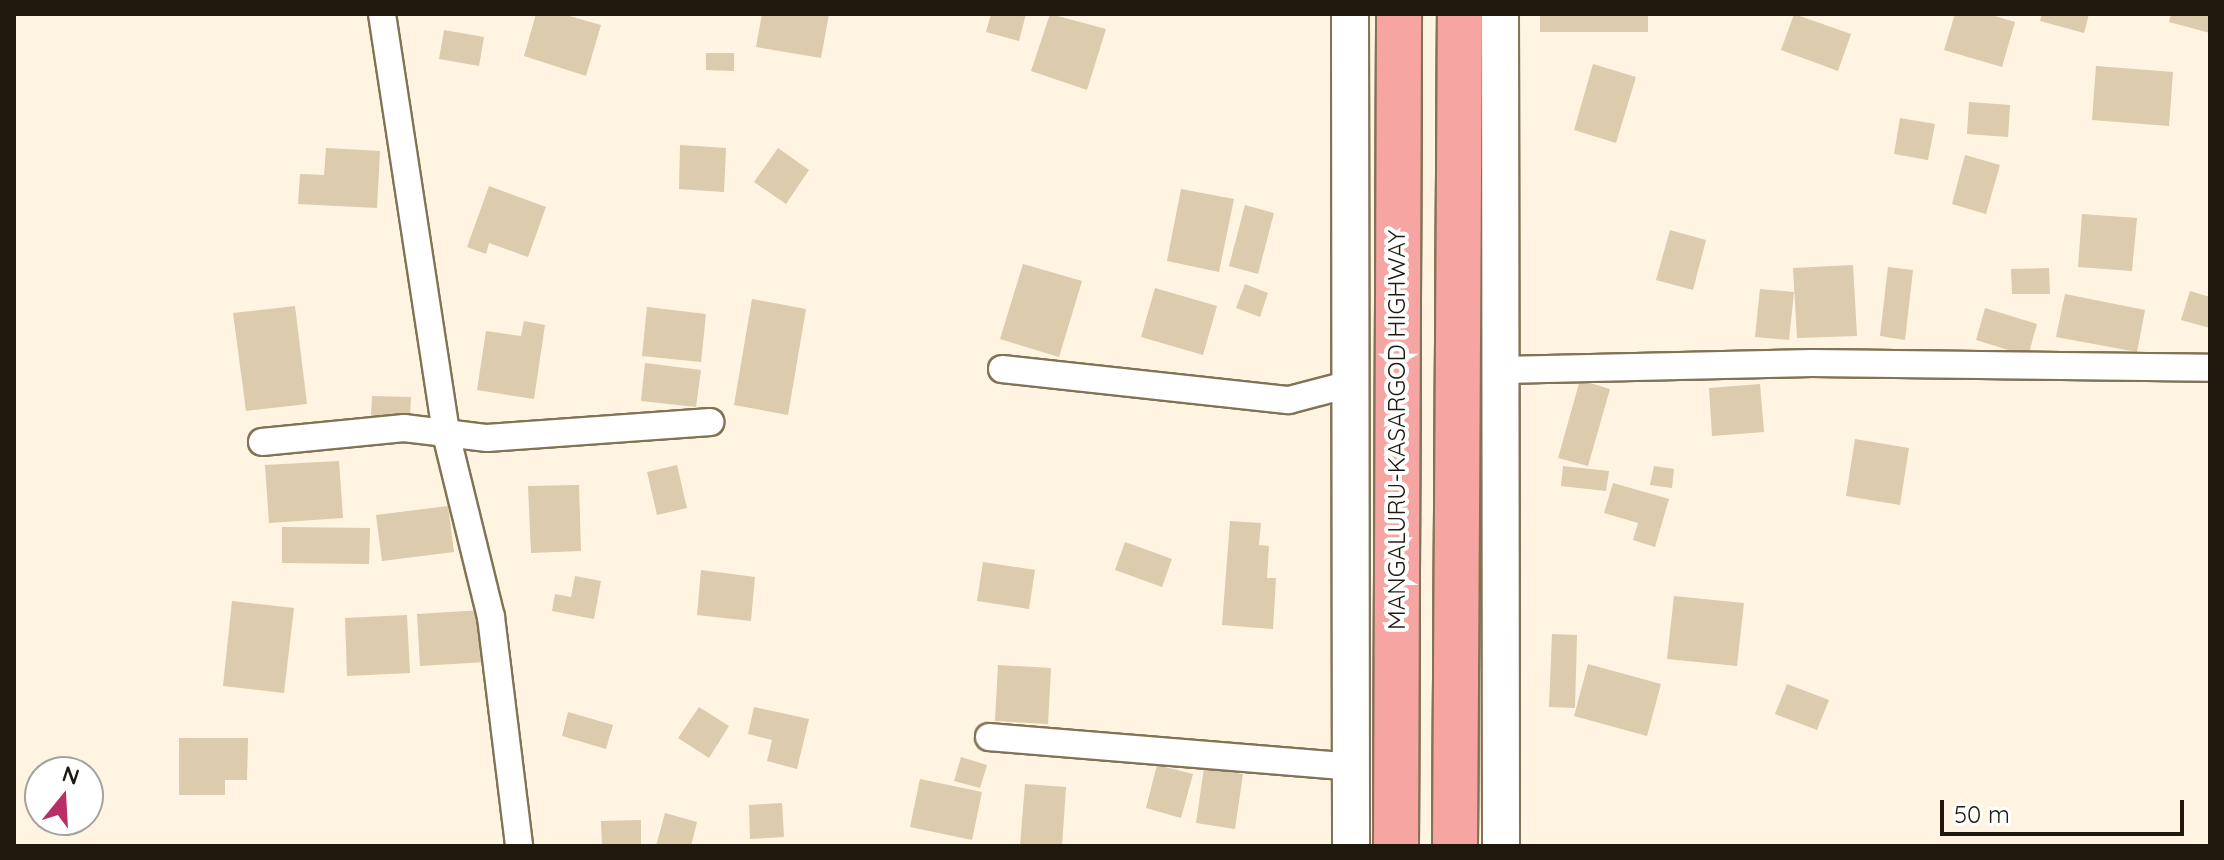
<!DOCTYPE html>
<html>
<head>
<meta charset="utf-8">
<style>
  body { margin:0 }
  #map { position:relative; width:2224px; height:860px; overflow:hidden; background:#fef4e1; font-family:Quicksand,sans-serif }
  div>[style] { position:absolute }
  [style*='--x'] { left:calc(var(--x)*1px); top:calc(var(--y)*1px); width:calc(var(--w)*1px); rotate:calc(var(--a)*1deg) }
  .building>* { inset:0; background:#dccbac }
  .roads { filter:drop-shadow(2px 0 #837356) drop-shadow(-2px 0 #837356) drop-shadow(0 2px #837356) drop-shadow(0 -2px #837356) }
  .street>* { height:26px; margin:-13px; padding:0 13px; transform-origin:13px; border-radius:13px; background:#fff }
  .secondary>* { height:36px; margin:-18px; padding:0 18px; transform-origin:18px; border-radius:18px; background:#fff }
  .highway>* { height:44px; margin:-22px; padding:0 22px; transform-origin:22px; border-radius:22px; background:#f7a5a2 }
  span { translate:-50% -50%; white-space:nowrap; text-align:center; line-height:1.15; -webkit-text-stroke:8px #fff; paint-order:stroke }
  .street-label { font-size:24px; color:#1f190d }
  .frame { position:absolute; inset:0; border:16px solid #1f190d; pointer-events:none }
  .north { position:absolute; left:24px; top:756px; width:80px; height:80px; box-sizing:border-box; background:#fff; border:2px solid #a5a39e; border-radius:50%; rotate:18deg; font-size:22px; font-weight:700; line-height:32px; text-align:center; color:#1f190d }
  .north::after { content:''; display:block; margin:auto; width:28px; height:36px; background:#ba2e67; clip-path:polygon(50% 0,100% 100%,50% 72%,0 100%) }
  .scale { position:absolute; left:1940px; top:800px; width:244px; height:36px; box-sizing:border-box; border:4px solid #1f190d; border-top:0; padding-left:10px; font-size:24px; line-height:28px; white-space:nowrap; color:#1f190d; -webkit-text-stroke:6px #fff; paint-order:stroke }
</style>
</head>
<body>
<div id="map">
  <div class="building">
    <div style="clip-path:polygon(536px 14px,562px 14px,601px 25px,586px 76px,524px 56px)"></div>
    <div style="clip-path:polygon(762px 14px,829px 14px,821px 58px,756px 47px)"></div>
    <div style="clip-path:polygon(991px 14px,1026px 14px,1019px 41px,986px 32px)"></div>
    <div style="clip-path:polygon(1050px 14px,1106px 29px,1087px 90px,1031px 71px)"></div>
    <div style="clip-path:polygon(1540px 14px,1648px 14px,1648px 32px,1540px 32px)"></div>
    <div style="clip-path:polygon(1794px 14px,1851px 34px,1838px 71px,1781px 50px)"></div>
    <div style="clip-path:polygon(1955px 14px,1988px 14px,2015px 22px,2002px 67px,1944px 50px)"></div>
    <div style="clip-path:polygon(2042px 14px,2089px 14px,2084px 33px,2040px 21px)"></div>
    <div style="clip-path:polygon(2171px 14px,2210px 14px,2210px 33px,2169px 22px)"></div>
    <div style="clip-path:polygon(444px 30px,484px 37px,479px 66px,439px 59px)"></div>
    <div style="clip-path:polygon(706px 53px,734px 53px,734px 71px,706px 70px)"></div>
    <div style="clip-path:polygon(1593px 64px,1636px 77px,1616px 143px,1574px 130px)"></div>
    <div style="clip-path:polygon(2096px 66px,2173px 72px,2169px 126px,2092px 120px)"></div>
    <div style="clip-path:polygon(1969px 102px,2010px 105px,2008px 137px,1967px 134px)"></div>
    <div style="clip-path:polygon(1900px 118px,1935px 124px,1928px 160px,1894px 154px)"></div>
    <div style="clip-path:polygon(680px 145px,726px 148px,724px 192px,679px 189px)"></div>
    <div style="clip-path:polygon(326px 148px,380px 151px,377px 208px,298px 204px,300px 174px,324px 175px)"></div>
    <div style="clip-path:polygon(778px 148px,809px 170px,786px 204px,754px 182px)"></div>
    <div style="clip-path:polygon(1965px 155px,2000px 165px,1986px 214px,1952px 204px)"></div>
    <div style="clip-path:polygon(489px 186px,546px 207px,528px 257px,489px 243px,486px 254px,467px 247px)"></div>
    <div style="clip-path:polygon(1181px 189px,1234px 199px,1219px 272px,1167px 261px)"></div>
    <div style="clip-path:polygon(1245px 205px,1274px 213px,1258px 274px,1229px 266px)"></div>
    <div style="clip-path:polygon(2082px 214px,2137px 218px,2132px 271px,2078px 267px)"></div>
    <div style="clip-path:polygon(1670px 230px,1706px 240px,1693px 290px,1656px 280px)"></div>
    <div style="clip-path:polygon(1023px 264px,1082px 281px,1059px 357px,1000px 339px)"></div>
    <div style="clip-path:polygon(1853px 265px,1857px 336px,1797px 338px,1793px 268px)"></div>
    <div style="clip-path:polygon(1888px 267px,1913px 270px,1905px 340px,1880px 336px)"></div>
    <div style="clip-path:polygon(2049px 268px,2050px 294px,2012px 294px,2011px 269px)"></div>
    <div style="clip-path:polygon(1245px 284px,1268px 293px,1260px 317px,1236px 308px)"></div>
    <div style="clip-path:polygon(1155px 288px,1217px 306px,1203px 355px,1141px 337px)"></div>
    <div style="clip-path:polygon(1760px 289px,1794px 292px,1789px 340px,1755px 337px)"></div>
    <div style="clip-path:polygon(2190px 291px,2210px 297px,2210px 328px,2181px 320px)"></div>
    <div style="clip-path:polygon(2065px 294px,2145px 310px,2137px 352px,2056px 337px)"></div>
    <div style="clip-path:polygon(752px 299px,806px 309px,788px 415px,734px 405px)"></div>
    <div style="clip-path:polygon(295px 306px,307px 404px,246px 411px,233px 313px)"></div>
    <div style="clip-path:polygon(647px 307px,706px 314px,701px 362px,642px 356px)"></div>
    <div style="clip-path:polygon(1985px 308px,2037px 324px,2028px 356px,1976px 340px)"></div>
    <div style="clip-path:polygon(524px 321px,545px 325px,534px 399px,477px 390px,486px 331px,521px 336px)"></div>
    <div style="clip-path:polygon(645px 363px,701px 370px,696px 407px,641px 401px)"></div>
    <div style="clip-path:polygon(1580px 380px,1610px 389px,1588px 466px,1558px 458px)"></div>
    <div style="clip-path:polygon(1760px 384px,1764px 432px,1712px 436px,1709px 388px)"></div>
    <div style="clip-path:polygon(372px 396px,411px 397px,410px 416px,371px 416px)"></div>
    <div style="clip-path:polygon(1855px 439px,1909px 448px,1900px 505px,1846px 496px)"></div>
    <div style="clip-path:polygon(339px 461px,343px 518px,269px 523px,265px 465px)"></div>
    <div style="clip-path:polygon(677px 465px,687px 508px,657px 515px,647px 472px)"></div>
    <div style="clip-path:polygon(1563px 466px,1609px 471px,1606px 491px,1561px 486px)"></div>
    <div style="clip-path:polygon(1654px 466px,1674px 469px,1672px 488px,1650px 485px)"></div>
    <div style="clip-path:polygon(1613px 483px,1669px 499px,1655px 547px,1633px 540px,1638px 523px,1604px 513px)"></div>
    <div style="clip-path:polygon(579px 485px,581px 551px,531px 553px,528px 486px)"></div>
    <div style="clip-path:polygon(448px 506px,454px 552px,382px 561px,376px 515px)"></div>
    <div style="clip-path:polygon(1230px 521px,1261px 523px,1259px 545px,1269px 546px,1267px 578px,1276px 578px,1273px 629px,1222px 625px)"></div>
    <div style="clip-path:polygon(282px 527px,370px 528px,369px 564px,282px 563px)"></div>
    <div style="clip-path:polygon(1125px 542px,1172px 559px,1162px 587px,1115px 570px)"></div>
    <div style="clip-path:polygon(983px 562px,1035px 570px,1029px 609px,977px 601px)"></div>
    <div style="clip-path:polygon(701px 570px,755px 577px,751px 621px,697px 615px)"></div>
    <div style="clip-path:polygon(575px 576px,601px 581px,594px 619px,552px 611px,555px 594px,571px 597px)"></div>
    <div style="clip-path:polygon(1674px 596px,1744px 603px,1737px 666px,1667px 659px)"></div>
    <div style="clip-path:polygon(232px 601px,294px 608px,284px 693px,223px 686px)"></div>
    <div style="clip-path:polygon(482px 610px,486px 662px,420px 666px,417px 614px)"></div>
    <div style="clip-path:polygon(407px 615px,410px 673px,347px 676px,345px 618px)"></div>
    <div style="clip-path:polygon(1552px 634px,1577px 635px,1575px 708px,1549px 707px)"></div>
    <div style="clip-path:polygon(1588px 664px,1661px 684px,1647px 736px,1574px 716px)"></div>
    <div style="clip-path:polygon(998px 665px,1051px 668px,1048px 724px,995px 721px)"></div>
    <div style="clip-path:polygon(1787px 684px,1829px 700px,1817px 730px,1775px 714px)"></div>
    <div style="clip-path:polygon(699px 707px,729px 726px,709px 758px,678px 738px)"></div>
    <div style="clip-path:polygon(754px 707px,809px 719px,797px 769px,767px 761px,772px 740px,748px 734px)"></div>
    <div style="clip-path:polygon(568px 712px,613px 725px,606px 749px,562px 736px)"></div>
    <div style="clip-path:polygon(179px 738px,248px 738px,247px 780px,225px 780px,225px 795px,179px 795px)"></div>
    <div style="clip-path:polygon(961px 757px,987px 765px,980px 788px,954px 781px)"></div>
    <div style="clip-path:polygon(1157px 765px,1193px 774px,1181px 818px,1146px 808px)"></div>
    <div style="clip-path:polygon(1204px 768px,1243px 774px,1235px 829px,1196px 823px)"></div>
    <div style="clip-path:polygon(920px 779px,982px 792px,972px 840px,910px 827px)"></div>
    <div style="clip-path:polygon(1025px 784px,1066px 787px,1062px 846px,1020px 846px)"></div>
    <div style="clip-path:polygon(782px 803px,784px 837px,750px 839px,749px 805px)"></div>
    <div style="clip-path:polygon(665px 813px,697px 822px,691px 846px,656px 846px)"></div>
    <div style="clip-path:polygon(641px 820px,641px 846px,602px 846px,601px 821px)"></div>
  </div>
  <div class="roads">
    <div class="street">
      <div style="--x:382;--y:14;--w:425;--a:81.3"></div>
      <div style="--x:446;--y:434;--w:188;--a:76.2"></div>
      <div style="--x:491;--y:617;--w:231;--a:83"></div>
      <div style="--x:1002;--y:369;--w:289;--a:6.2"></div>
      <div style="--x:1289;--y:400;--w:63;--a:-14.7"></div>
      <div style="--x:1502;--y:370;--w:310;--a:-1.3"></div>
      <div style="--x:1812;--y:363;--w:398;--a:0.7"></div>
      <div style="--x:262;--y:442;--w:143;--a:-5.6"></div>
      <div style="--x:404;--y:428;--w:84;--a:6.9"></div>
      <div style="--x:487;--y:438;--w:224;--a:-4.1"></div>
      <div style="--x:989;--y:737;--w:363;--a:4.7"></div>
    </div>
    <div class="secondary">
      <div style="--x:1350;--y:14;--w:832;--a:89.93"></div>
      <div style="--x:1500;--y:14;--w:832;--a:89.93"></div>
    </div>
    <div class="highway">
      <div style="--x:1396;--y:846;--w:832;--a:-89.79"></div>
      <div style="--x:1455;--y:846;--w:832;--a:-89.66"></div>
    </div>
  </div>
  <div class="street-label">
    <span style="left:1397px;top:430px;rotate:-90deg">MANGALURU-KASARGOD HIGHWAY</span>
  </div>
  <div class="frame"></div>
  <div class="north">N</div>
  <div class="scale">50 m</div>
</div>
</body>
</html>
